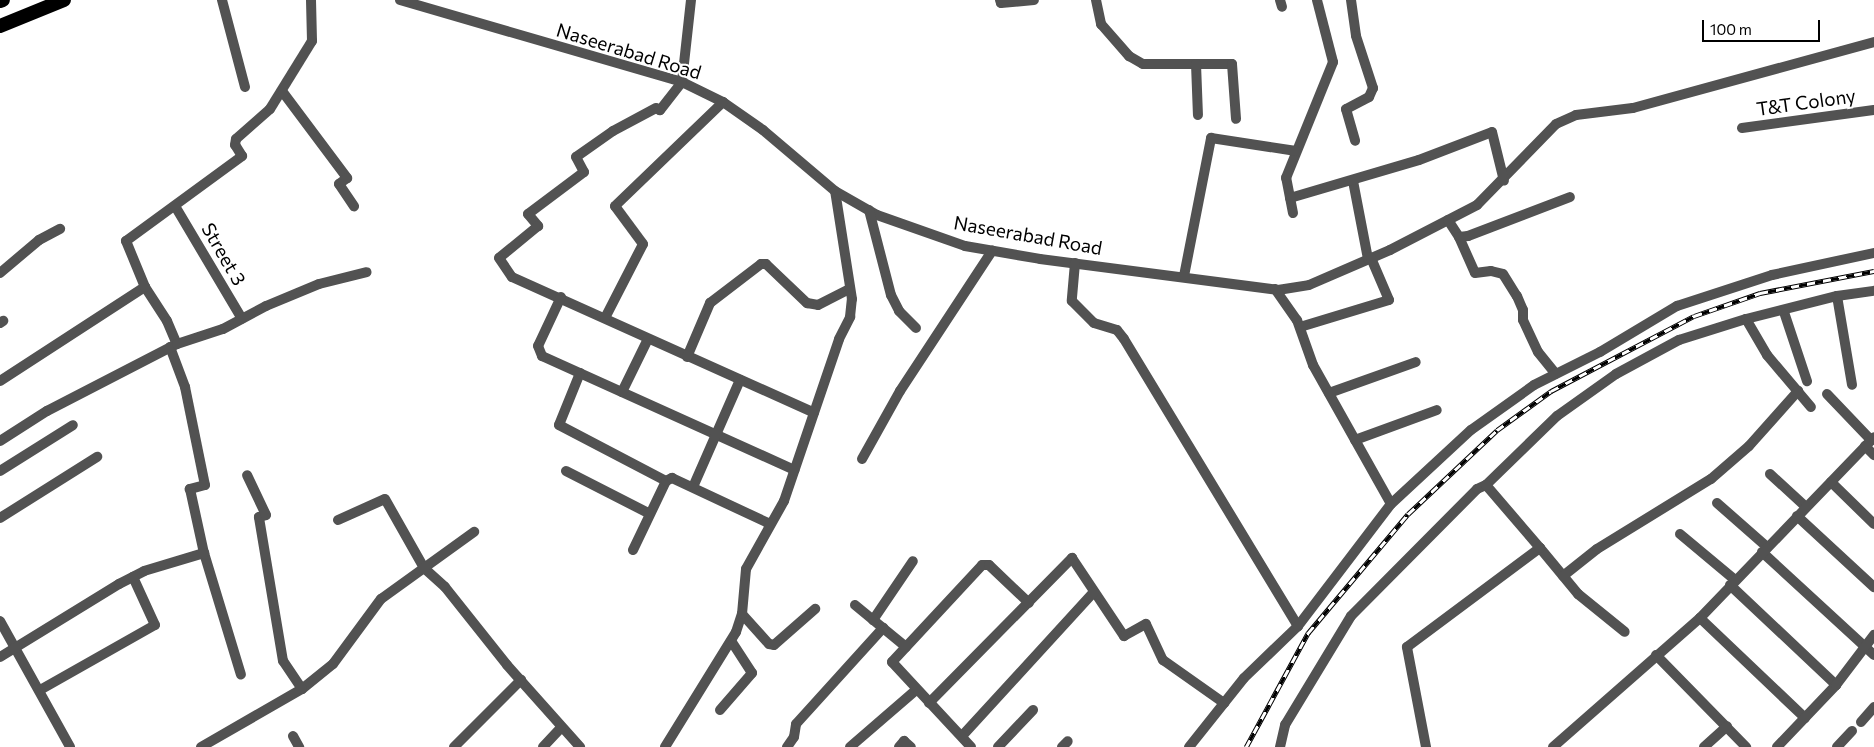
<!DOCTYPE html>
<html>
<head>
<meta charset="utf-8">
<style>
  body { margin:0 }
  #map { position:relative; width:1874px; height:747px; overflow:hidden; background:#fff; font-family:Commissioner,sans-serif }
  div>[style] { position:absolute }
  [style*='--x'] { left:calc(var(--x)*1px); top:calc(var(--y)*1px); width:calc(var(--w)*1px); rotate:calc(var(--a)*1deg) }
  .minor>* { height:10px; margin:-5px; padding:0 5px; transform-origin:5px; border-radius:5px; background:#525252 }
  .highway>* { height:14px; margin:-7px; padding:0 7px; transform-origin:7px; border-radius:7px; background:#000 }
  .rail>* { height:4.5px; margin-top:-2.25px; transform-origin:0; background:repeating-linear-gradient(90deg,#fff 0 8px,#000 0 16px); box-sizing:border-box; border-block:1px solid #000 }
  span { translate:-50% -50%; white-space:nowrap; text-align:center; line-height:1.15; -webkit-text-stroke:4px #fff; paint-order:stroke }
  .street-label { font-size:19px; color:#000 }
  .scale { position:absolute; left:1702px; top:20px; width:118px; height:22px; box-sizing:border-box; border:2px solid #000; border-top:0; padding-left:6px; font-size:15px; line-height:18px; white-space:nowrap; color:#000; -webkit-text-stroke:4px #fff; paint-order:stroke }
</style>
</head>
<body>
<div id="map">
  <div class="minor">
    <div style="--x:222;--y:0;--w:90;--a:75.2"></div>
    <div style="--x:400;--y:0;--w:294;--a:16.2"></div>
    <div style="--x:682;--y:82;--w:46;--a:26"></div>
    <div style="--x:723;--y:102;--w:49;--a:35"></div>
    <div style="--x:763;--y:130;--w:94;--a:40.3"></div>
    <div style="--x:835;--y:191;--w:48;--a:29.7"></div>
    <div style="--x:877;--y:215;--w:93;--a:19.4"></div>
    <div style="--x:965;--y:246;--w:76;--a:9.8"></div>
    <div style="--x:1040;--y:259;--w:240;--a:7.4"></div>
    <div style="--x:1278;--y:290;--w:31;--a:-9"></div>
    <div style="--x:1309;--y:285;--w:88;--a:-23.4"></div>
    <div style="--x:1390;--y:250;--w:98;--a:-27.3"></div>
    <div style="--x:1477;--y:205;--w:113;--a:-45.7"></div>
    <div style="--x:1556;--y:124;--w:22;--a:-24"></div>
    <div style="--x:1576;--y:115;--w:57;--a:-7"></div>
    <div style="--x:1633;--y:108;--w:250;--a:-15.3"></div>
    <div style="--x:691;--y:0;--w:82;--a:96.3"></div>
    <div style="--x:682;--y:82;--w:36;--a:128"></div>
    <div style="--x:660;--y:110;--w:4;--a:-153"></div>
    <div style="--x:656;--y:108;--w:49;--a:151.9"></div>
    <div style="--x:613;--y:131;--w:45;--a:144.9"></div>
    <div style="--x:576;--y:157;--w:17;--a:62"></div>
    <div style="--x:584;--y:172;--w:70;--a:143.1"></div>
    <div style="--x:528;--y:214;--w:16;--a:50"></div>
    <div style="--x:538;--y:226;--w:50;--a:140.6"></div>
    <div style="--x:499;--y:258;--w:23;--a:56"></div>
    <div style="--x:512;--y:277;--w:331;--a:24.2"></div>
    <div style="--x:1000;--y:0;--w:3;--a:72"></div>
    <div style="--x:1001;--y:3;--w:33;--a:-5"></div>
    <div style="--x:1096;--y:0;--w:25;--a:78"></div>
    <div style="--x:1101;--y:24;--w:43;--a:48.8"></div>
    <div style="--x:1129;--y:56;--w:16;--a:30"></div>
    <div style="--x:1143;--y:64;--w:89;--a:0"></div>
    <div style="--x:1232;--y:64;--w:55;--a:85.8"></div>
    <div style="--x:1280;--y:0;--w:7;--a:74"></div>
    <div style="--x:1351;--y:0;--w:36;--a:82"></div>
    <div style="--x:1356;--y:36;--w:55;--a:71.9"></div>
    <div style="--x:1373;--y:88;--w:10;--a:114"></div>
    <div style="--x:1369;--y:97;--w:26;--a:152"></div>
    <div style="--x:1346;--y:109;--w:33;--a:74"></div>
    <div style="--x:1196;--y:64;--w:51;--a:87.8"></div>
    <div style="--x:282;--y:91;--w:109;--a:53.2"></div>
    <div style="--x:347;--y:178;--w:10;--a:143"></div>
    <div style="--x:339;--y:184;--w:27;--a:56"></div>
    <div style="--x:1742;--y:128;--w:133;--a:-7.8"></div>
    <div style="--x:1353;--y:181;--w:79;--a:79.1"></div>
    <div style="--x:1290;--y:198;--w:134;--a:-16.4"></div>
    <div style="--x:1419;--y:160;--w:78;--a:-21"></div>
    <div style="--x:1492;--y:132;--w:50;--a:76.2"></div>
    <div style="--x:175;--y:206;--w:131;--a:59.3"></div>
    <div style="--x:869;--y:210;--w:88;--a:75.5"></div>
    <div style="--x:891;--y:295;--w:18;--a:63"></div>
    <div style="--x:899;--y:311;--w:24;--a:45"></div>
    <div style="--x:1293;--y:213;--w:36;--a:-101"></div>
    <div style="--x:1286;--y:178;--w:125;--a:-67.9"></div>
    <div style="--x:1333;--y:62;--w:64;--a:-104.5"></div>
    <div style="--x:1448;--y:220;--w:20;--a:57"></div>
    <div style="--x:1459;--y:237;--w:9;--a:-6"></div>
    <div style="--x:1468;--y:236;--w:109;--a:-20.9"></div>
    <div style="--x:1459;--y:237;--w:39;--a:66"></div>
    <div style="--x:1475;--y:273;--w:16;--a:-7"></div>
    <div style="--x:1491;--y:271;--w:12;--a:14"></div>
    <div style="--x:1503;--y:274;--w:26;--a:58"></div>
    <div style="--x:1517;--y:296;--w:15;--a:67"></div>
    <div style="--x:1523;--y:310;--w:10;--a:90"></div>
    <div style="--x:1523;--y:320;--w:35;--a:65"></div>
    <div style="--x:1538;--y:352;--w:28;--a:51"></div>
    <div style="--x:1075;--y:263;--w:38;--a:95"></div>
    <div style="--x:1072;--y:301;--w:31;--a:45"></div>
    <div style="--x:1094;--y:323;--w:24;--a:17"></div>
    <div style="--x:1117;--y:330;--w:11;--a:52"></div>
    <div style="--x:1124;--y:339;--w:336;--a:58.8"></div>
    <div style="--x:0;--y:273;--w:51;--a:-40.2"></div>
    <div style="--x:39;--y:240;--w:24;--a:-28"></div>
    <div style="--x:1184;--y:276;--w:141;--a:-78.9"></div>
    <div style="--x:1211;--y:138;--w:86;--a:8.7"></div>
    <div style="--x:145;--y:287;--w:40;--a:57.1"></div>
    <div style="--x:167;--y:321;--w:25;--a:67"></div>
    <div style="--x:1275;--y:289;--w:38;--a:55"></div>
    <div style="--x:1297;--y:320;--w:48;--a:70.4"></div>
    <div style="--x:1313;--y:365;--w:159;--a:60.7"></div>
    <div style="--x:1837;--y:296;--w:90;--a:80.4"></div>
    <div style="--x:561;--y:297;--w:54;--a:115.1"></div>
    <div style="--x:538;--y:346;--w:11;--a:68"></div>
    <div style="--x:542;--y:356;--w:277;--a:24.3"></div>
    <div style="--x:1784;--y:312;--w:73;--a:71.6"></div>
    <div style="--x:605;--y:318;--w:83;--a:-62.8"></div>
    <div style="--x:643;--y:244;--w:47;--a:-126.4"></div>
    <div style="--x:615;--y:206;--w:150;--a:-43.9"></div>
    <div style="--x:1746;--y:319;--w:42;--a:59.7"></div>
    <div style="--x:1767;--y:355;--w:68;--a:49.8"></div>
    <div style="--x:0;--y:323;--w:4;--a:-34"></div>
    <div style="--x:1300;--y:327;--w:93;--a:-16.9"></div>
    <div style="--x:1389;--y:300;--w:46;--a:-113.2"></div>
    <div style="--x:170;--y:347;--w:43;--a:69.4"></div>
    <div style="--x:185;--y:387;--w:100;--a:78.5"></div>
    <div style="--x:205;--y:485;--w:16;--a:165"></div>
    <div style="--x:190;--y:489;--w:66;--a:77.7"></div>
    <div style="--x:204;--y:553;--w:127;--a:73.1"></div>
    <div style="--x:687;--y:357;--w:59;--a:-66.9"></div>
    <div style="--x:710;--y:303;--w:64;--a:-37.4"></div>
    <div style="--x:761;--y:264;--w:5;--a:0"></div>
    <div style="--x:766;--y:264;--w:57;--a:43.6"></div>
    <div style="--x:807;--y:303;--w:11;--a:10"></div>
    <div style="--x:818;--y:305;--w:36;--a:-27"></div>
    <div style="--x:580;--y:373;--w:56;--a:112"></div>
    <div style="--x:559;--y:425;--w:121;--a:27.6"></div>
    <div style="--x:0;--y:381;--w:173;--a:-33"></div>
    <div style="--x:145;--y:287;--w:50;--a:-112.4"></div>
    <div style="--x:126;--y:241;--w:144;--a:-36.2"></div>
    <div style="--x:242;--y:156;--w:13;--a:-122"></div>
    <div style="--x:235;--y:145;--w:6;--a:-81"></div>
    <div style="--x:236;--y:139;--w:45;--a:-41.4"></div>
    <div style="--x:270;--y:109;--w:80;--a:-58.3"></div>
    <div style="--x:312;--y:41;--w:41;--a:-91.4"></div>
    <div style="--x:622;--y:392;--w:59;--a:-63.9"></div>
    <div style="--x:1329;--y:393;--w:92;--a:-19.6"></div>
    <div style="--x:1827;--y:394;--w:64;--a:46.3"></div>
    <div style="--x:1355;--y:440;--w:87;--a:-20.1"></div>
    <div style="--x:0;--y:441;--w:56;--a:-32.6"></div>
    <div style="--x:47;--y:411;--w:146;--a:-27.3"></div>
    <div style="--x:177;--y:344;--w:48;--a:-18.1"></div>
    <div style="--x:223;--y:329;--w:49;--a:-28.1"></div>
    <div style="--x:266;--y:306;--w:57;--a:-22.5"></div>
    <div style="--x:319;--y:284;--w:49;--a:-14"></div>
    <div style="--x:1865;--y:446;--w:13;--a:45"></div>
    <div style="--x:862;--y:459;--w:78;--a:-60.8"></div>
    <div style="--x:900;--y:391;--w:168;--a:-56.7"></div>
    <div style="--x:0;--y:471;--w:86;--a:-32.2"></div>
    <div style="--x:566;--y:471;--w:94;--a:27.1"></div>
    <div style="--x:1770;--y:474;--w:49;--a:42.5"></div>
    <div style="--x:1831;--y:482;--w:60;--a:44.3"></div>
    <div style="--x:693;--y:487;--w:117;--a:-66.3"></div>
    <div style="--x:1717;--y:503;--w:67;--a:41.3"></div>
    <div style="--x:1797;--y:516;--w:105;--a:42.7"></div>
    <div style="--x:0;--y:518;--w:115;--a:-32.2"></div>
    <div style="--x:338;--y:520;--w:51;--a:-24.1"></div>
    <div style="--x:385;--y:499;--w:79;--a:60.5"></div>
    <div style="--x:424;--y:568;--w:28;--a:42"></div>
    <div style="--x:445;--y:587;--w:100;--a:51.5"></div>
    <div style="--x:507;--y:665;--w:110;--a:48.3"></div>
    <div style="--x:1680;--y:534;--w:72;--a:39.9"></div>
    <div style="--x:1540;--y:548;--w:60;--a:50.4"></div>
    <div style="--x:1578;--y:594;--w:60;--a:39"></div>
    <div style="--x:633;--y:550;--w:76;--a:-64.4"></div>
    <div style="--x:666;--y:481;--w:7;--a:-27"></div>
    <div style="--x:672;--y:478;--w:108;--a:25.1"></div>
    <div style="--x:1762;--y:552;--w:152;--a:42.6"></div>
    <div style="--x:1563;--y:576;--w:43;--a:-38.5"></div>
    <div style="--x:1597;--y:549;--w:134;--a:-31.6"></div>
    <div style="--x:1711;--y:479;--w:50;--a:-41"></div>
    <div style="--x:1749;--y:446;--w:74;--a:-48.3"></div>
    <div style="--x:1730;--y:585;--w:146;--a:43.3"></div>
    <div style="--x:855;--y:605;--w:66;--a:39.5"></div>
    <div style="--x:742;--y:614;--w:40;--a:48"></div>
    <div style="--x:769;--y:644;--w:5;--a:11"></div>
    <div style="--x:774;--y:645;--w:55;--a:-41.3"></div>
    <div style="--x:1700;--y:618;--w:145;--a:43.6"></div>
    <div style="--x:873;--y:620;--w:71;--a:-55.9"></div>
    <div style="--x:0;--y:621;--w:144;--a:60.9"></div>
    <div style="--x:1656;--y:655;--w:129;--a:45.6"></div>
    <div style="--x:0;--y:657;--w:140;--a:-31.5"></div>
    <div style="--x:119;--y:584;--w:28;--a:-27"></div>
    <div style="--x:144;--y:571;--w:63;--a:-16.7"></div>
    <div style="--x:302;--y:689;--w:40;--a:-39"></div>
    <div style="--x:333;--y:664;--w:81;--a:-53.6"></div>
    <div style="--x:381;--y:599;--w:115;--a:-35.8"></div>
    <div style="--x:40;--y:690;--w:132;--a:-29.5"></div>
    <div style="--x:155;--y:625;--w:53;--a:-114.6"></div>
    <div style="--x:929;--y:703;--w:204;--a:-45.4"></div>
    <div style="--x:1072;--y:558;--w:94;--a:56.3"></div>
    <div style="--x:1124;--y:636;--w:25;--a:-29"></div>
    <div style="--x:1146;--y:624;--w:40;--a:65"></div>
    <div style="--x:1163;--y:660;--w:75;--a:35.2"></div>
    <div style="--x:720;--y:710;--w:49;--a:-49.1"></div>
    <div style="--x:752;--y:673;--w:38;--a:-123"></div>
    <div style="--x:1861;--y:722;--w:20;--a:-49"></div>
    <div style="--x:293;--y:736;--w:13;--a:61"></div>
    <div style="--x:962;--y:736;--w:195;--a:-47.5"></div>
    <div style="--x:201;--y:747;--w:116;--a:-29.9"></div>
    <div style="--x:302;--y:689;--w:34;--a:-124"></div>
    <div style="--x:283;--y:661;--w:146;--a:-99.5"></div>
    <div style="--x:259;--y:517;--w:7;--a:-16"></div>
    <div style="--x:266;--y:515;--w:44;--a:-115.4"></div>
    <div style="--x:454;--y:747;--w:95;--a:-45"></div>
    <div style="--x:543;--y:747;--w:26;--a:-47"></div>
    <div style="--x:665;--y:747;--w:135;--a:-58.3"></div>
    <div style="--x:736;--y:632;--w:19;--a:-72"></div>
    <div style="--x:742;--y:614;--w:45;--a:-84.9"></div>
    <div style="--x:746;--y:569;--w:78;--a:-60.8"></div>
    <div style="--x:784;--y:501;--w:171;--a:-71.2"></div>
    <div style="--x:839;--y:339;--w:25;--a:-63"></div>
    <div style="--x:850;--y:317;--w:18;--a:-84"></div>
    <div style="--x:852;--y:299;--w:109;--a:-98.9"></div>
    <div style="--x:787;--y:747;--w:12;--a:-55"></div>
    <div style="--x:794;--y:737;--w:13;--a:-81"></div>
    <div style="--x:796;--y:724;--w:130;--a:-47.8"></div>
    <div style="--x:850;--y:747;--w:87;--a:-40.8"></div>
    <div style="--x:899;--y:747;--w:8;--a:-50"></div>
    <div style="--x:904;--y:741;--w:9;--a:41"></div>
    <div style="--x:971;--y:747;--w:116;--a:-132.9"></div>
    <div style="--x:892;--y:662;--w:132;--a:-47.1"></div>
    <div style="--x:982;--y:565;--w:7;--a:0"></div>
    <div style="--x:989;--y:565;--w:55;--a:43.5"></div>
    <div style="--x:998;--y:747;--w:51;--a:-46.6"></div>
    <div style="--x:1062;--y:747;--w:8;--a:-45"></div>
    <div style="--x:1189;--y:747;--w:88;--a:-51.4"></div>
    <div style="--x:1244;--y:678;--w:75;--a:-43.9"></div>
    <div style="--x:1298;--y:626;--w:153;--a:-52.7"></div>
    <div style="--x:1391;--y:504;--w:109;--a:-42.8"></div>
    <div style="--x:1471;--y:430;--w:77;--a:-35.5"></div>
    <div style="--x:1534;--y:385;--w:74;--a:-26.6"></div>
    <div style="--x:1600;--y:352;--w:90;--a:-30.9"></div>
    <div style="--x:1677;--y:306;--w:100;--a:-18.1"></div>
    <div style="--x:1772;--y:275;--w:104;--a:-12.2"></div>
    <div style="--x:1280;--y:747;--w:23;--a:-77"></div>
    <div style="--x:1285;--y:725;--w:127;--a:-58.8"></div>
    <div style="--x:1351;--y:616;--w:179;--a:-45.2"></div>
    <div style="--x:1477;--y:489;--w:10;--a:-24"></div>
    <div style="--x:1486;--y:485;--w:99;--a:-44.2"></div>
    <div style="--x:1557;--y:416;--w:72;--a:-35.4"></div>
    <div style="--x:1616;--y:374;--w:72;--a:-28.4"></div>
    <div style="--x:1679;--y:340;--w:70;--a:-17.4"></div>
    <div style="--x:1746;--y:319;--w:94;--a:-14.2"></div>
    <div style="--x:1837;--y:296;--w:37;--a:-8"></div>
    <div style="--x:1426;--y:747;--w:102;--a:-100.8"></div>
    <div style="--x:1407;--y:647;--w:166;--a:-36.7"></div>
    <div style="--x:1540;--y:548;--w:83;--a:-130.6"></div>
    <div style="--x:1553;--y:747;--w:196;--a:-41.3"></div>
    <div style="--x:1700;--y:618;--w:251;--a:-46.1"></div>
    <div style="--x:1704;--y:747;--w:31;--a:-42"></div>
    <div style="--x:1777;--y:747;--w:86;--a:-46.4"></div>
    <div style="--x:1836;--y:685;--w:63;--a:-52.8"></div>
    <div style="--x:1837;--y:747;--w:22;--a:-47"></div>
  </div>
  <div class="highway">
    <div style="--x:0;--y:1;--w:3;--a:-18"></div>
    <div style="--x:0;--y:26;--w:69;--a:-22.1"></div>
  </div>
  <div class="rail">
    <div style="--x:1246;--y:747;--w:130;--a:-61.5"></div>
    <div style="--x:1308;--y:633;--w:155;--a:-50"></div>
    <div style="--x:1408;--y:514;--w:122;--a:-43.3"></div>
    <div style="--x:1497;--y:430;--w:67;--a:-35.8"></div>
    <div style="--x:1551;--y:391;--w:161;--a:-27.7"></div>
    <div style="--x:1694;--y:316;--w:70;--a:-19.2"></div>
    <div style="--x:1760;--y:293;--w:116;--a:-10.9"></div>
  </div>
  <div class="street-label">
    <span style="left:629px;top:51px;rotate:17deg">Naseerabad Road</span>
    <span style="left:1806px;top:102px;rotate:-8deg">T&amp;T Colony</span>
    <span style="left:1028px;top:235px;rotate:10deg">Naseerabad Road</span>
    <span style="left:224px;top:254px;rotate:60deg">Street 3</span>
  </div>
  <div class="scale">100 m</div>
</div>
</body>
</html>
